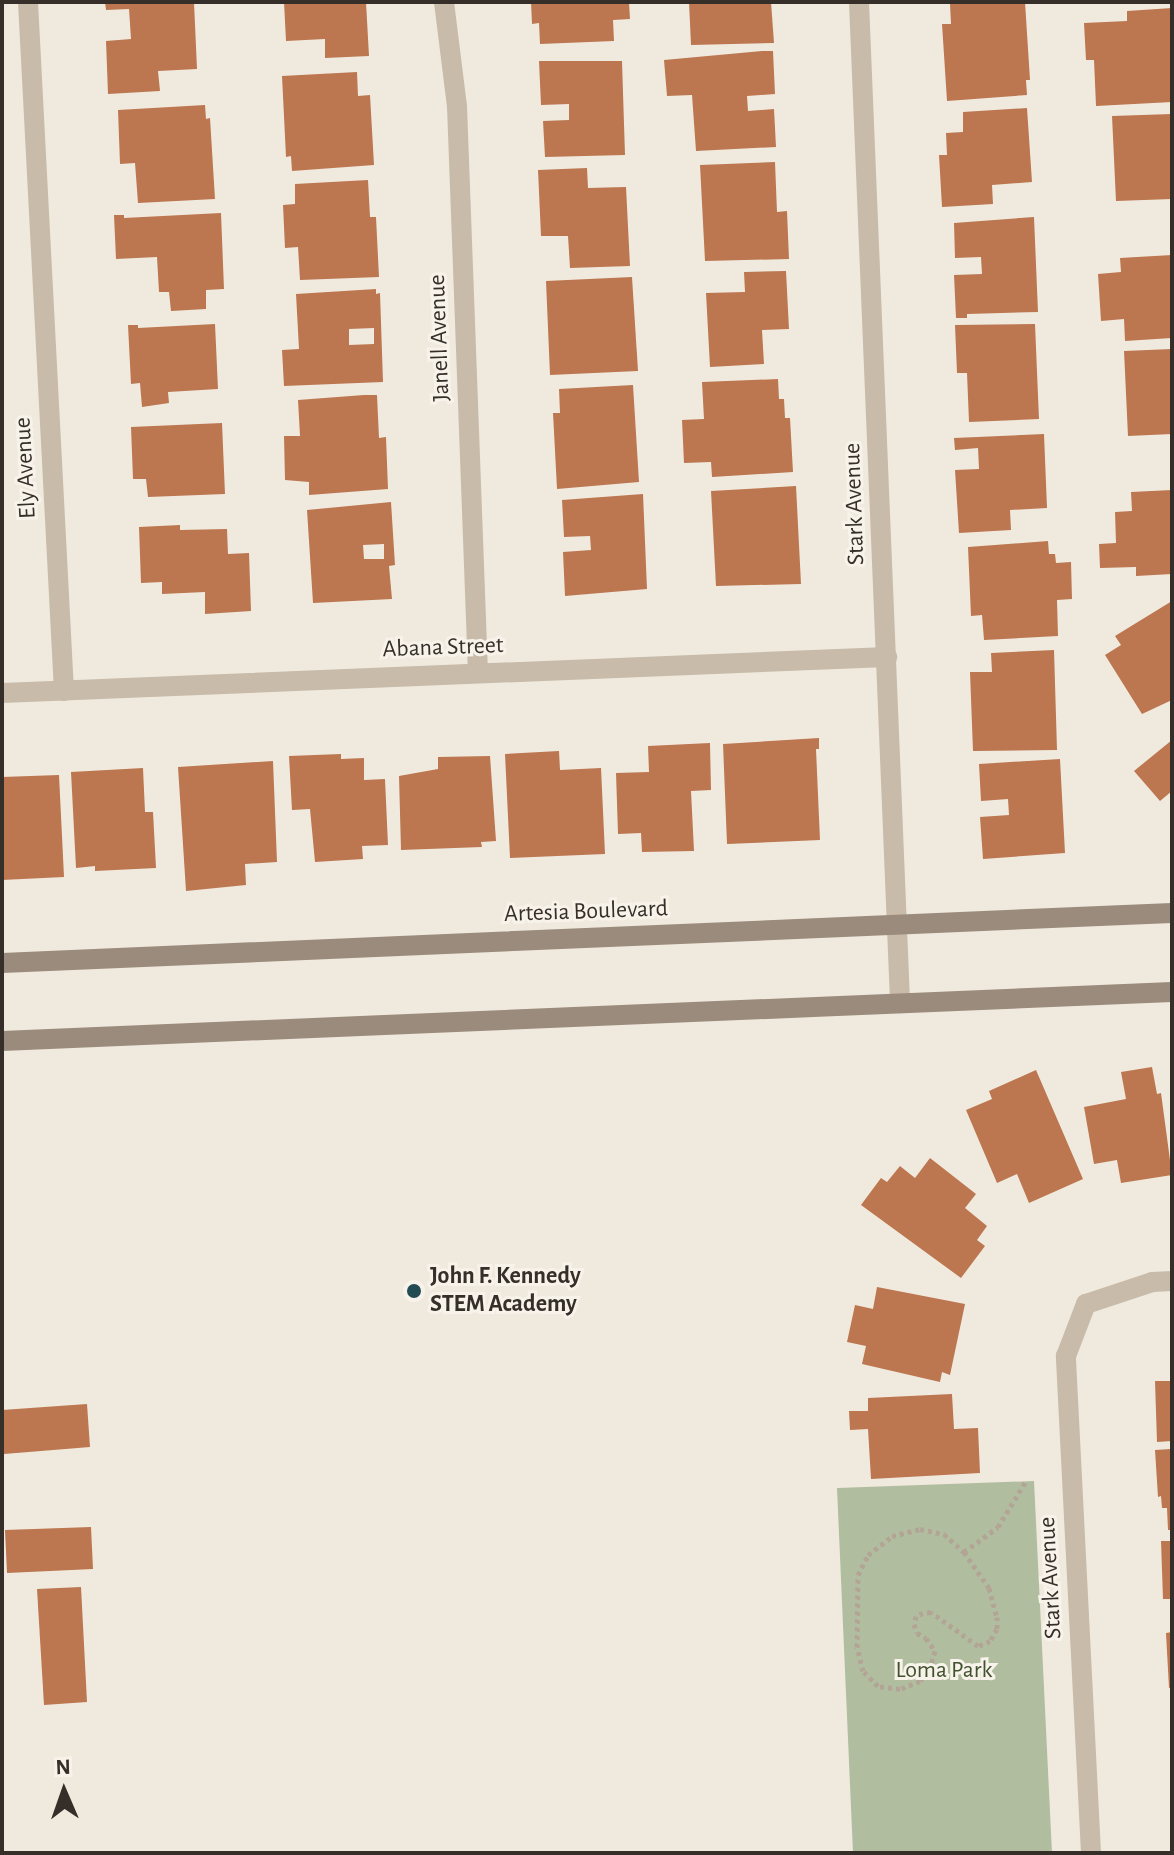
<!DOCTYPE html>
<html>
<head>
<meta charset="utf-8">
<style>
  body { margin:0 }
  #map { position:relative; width:1174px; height:1855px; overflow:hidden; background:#f0eade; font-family:"Alegreya Sans",sans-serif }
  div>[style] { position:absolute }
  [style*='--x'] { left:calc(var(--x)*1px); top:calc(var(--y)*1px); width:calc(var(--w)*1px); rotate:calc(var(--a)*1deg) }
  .green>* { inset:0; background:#b0be9f }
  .building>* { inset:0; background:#bc7650 }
  .path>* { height:5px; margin-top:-2.5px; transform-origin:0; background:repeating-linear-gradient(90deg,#b3a595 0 4px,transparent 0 8px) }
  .street>* { height:20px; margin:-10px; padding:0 10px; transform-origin:10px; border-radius:10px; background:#c8bbaa }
  .secondary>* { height:20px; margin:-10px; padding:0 10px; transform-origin:10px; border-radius:10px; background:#9b8b7c }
  .dots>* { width:22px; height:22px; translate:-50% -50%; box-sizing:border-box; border:4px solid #f8f3ea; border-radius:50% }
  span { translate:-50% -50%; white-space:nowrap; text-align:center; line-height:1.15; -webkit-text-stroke:6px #f8f3ea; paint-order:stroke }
  .street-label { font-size:24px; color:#362f29 }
  .poi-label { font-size:24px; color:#362f29; font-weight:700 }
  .left { translate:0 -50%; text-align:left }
  .park-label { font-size:24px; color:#41522f }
  .frame { position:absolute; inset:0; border:4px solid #362f29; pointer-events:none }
  .north { position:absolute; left:24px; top:1751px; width:80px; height:80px; -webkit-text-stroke:6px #f8f3ea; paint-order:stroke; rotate:358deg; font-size:22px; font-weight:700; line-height:32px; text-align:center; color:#362f29 }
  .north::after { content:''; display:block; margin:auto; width:28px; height:36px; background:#362f29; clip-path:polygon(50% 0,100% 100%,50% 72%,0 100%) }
</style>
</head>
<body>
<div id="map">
  <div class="green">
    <div style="clip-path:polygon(1034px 1481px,1052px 1853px,853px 1853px,837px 1488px)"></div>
  </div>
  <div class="building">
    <div style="clip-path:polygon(105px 2px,194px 2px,197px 69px,158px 71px,160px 91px,108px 94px,106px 41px,131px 39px,129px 9px,106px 10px)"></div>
    <div style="clip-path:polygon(284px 2px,366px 2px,369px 56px,325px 58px,325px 39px,286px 41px)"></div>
    <div style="clip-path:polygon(531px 2px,629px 2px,630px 19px,613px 20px,614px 41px,540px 44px,539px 23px,532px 24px)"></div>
    <div style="clip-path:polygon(689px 2px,771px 2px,774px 43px,691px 45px)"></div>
    <div style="clip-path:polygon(1025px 2px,1030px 80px,1026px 80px,1027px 95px,947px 101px,942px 24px,951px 24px,950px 4px)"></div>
    <div style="clip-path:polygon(1172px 8px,1172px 102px,1096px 106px,1094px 60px,1086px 60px,1084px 23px,1127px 21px,1127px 11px)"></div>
    <div style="clip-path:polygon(762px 51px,773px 51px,775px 94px,747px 96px,748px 111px,774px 109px,776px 147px,696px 151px,692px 95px,667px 96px,664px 60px)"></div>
    <div style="clip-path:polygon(539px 61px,622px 61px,625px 155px,545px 157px,543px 121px,569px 120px,569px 104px,541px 105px)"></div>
    <div style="clip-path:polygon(357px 72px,358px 96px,370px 95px,374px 165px,292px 171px,291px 156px,286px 157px,282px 76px)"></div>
    <div style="clip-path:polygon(205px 105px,206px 119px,210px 118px,215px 199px,138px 203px,135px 163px,120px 164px,118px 110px)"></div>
    <div style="clip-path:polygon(1027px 108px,1032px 182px,992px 185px,993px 204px,942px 207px,939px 155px,947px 155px,946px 133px,963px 132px,963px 112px)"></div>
    <div style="clip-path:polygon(1172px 114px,1172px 199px,1116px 201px,1112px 116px)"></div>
    <div style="clip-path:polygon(775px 162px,777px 212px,787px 211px,789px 259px,705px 261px,700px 165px)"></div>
    <div style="clip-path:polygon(587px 168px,588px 188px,626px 187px,630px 266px,570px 268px,568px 236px,541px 236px,538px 170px)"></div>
    <div style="clip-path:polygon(368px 180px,370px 217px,376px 217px,379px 277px,300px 280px,298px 247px,285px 248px,283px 205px,295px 204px,295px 184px)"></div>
    <div style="clip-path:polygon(221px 213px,224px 289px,206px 290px,206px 309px,171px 311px,169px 292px,159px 292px,157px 257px,116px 259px,114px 215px,124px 215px,124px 218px)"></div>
    <div style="clip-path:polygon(1034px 217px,1038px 312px,967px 314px,967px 318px,956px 318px,954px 275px,982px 274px,981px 257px,955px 258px,954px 223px)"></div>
    <div style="clip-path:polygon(1172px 255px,1172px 338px,1125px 341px,1124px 319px,1101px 321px,1098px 274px,1121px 272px,1120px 258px)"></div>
    <div style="clip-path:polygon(786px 271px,789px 329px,762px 330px,764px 364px,710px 367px,706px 293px,745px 292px,744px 272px)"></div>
    <div style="clip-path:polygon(632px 277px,638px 371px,550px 375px,546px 281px)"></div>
    <div style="clip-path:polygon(evenodd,376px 289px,376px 294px,380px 293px,383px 382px,284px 386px,282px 350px,299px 349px,296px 294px,376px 289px,374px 328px,374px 344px,349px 345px,349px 329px,374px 328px)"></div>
    <div style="clip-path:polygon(215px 324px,218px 389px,168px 392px,169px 403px,142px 407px,140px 383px,131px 384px,128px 325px,138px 325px,138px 328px)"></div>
    <div style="clip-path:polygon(1035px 324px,1039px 419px,969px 422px,967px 373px,957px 373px,955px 325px)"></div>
    <div style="clip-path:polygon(1172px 349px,1172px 434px,1128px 436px,1124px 351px)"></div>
    <div style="clip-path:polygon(778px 379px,779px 399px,784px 399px,785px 418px,790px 418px,793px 472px,712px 477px,711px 462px,684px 463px,682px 420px,704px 419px,702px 382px)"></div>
    <div style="clip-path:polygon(633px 385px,639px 482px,557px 489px,553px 413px,560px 413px,559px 389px)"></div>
    <div style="clip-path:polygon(364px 395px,377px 395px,379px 438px,386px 437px,388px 489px,309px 495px,309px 482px,285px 480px,284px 436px,300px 436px,298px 400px)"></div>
    <div style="clip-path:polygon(222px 423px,225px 494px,148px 497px,146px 479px,133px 479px,131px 427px)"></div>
    <div style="clip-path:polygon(1044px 434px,1047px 508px,1010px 510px,1011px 530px,959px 533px,955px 470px,979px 469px,978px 448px,955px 450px,954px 438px)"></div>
    <div style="clip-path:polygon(796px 486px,801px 584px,716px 586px,711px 491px)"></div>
    <div style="clip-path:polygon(1172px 490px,1172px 574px,1136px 576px,1136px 567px,1100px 568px,1099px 544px,1116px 543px,1115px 512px,1132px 511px,1131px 492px)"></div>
    <div style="clip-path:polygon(643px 494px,647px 589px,565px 596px,563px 552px,591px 550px,590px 536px,564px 537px,562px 500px)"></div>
    <div style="clip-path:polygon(evenodd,391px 502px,395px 565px,389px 566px,392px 599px,313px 603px,307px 510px,391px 502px,384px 544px,384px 559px,364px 559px,363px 545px,384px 544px)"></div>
    <div style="clip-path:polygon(180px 525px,180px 530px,227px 529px,228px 554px,249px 553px,251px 611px,205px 614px,205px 592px,162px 594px,162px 582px,141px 583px,139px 527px)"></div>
    <div style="clip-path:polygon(1048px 541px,1049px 554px,1055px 554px,1056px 563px,1071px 562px,1072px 599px,1057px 600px,1058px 636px,984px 640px,982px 615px,971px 616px,968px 547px)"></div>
    <div style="clip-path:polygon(1172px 601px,1172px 700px,1142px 714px,1105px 655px,1121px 645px,1115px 636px)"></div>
    <div style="clip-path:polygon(1054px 650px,1057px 750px,973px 751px,970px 672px,992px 672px,991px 653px)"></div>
    <div style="clip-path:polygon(819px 738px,819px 749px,816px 749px,820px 840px,727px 844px,723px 744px)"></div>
    <div style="clip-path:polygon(1172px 740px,1172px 791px,1160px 801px,1134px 771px)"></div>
    <div style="clip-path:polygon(710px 743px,711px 790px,691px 791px,694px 851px,642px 852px,641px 833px,618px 834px,616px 773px,649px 772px,648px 746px)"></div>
    <div style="clip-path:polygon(559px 751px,560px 770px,601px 768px,605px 854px,510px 858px,505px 754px)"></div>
    <div style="clip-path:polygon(341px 754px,341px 759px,364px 758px,364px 780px,385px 779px,388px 845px,362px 846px,363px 859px,315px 862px,310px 809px,292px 810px,289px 756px)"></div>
    <div style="clip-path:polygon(490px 756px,496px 841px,481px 842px,482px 847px,401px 850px,399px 776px,438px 769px,438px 757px)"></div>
    <div style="clip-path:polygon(1060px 759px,1065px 853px,983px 859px,980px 817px,1009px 815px,1008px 799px,981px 801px,979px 764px)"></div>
    <div style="clip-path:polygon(273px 761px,277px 862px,245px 864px,246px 885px,186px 891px,178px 767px)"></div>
    <div style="clip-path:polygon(143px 768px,145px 812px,153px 812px,156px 868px,95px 871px,95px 866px,76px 868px,71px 772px)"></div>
    <div style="clip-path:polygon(59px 775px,64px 877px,2px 880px,2px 777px)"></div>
    <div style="clip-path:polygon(1152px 1067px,1157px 1094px,1161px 1093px,1172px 1175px,1121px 1183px,1117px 1160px,1094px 1164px,1084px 1107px,1126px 1099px,1121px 1072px)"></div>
    <div style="clip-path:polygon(1036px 1070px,1083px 1179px,1029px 1203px,1017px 1174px,997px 1183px,966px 1110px,992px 1099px,989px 1091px)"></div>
    <div style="clip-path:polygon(930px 1158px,976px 1194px,965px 1208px,987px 1226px,977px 1240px,985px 1246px,961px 1278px,861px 1205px,881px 1178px,887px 1182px,900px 1166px,915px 1178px)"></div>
    <div style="clip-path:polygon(877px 1287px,965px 1304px,950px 1375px,942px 1372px,940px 1382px,862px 1364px,866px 1346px,847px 1342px,855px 1305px,873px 1309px)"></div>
    <div style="clip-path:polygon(1155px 1381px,1172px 1381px,1172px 1441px,1157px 1442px)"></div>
    <div style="clip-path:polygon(952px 1394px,954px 1429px,978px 1428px,980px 1473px,871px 1479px,868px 1429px,850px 1430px,849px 1411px,868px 1411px,868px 1398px)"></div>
    <div style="clip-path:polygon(87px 1404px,90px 1447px,4px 1454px,2px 1410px)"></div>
    <div style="clip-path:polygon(1171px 1449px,1172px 1530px,1168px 1530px,1167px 1508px,1162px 1508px,1161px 1496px,1158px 1497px,1155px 1450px)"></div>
    <div style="clip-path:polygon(91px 1527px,93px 1569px,7px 1573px,5px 1530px)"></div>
    <div style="clip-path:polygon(1161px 1541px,1172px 1541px,1172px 1599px,1163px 1599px)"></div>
    <div style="clip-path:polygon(81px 1587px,87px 1702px,44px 1705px,37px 1589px)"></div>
    <div style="clip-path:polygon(1172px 1632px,1172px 1688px,1169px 1688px,1166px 1633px)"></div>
  </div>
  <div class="path">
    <div style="--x:964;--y:1552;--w:44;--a:55.2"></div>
    <div style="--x:989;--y:1588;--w:30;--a:75"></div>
    <div style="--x:997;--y:1617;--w:12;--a:90"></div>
    <div style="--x:997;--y:1629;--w:14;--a:120"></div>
    <div style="--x:990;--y:1641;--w:13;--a:157"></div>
    <div style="--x:978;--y:1646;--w:58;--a:-144.1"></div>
    <div style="--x:931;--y:1612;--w:8;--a:173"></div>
    <div style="--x:923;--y:1613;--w:8;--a:157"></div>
    <div style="--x:916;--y:1616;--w:8;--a:104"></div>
    <div style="--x:914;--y:1624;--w:9;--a:72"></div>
    <div style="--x:917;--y:1633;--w:10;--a:29"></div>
    <div style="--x:926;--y:1638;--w:16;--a:55"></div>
    <div style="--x:935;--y:1651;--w:14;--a:107"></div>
    <div style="--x:931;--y:1664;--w:20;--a:123"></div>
    <div style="--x:920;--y:1681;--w:22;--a:158"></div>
    <div style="--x:900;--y:1689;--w:22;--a:-172"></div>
    <div style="--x:878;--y:1686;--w:21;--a:-135"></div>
    <div style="--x:863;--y:1671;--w:25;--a:-104"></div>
    <div style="--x:857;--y:1647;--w:72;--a:-89.2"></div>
    <div style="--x:858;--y:1575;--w:22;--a:-63"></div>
    <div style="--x:868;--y:1555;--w:31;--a:-38"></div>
    <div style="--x:892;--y:1536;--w:29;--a:-14"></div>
    <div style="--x:920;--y:1529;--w:25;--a:12"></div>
    <div style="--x:944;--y:1534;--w:27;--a:42"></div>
    <div style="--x:964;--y:1552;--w:42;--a:-36.3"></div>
    <div style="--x:998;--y:1527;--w:54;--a:-58.7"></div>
  </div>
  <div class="street">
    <div style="--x:28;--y:2;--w:690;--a:87.01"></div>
    <div style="--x:444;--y:2;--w:105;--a:82.9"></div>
    <div style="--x:457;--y:106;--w:566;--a:87.88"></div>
    <div style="--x:859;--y:2;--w:1002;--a:87.65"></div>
    <div style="--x:2;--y:693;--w:886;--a:-2.33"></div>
    <div style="--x:1091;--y:1853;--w:498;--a:-92.9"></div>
    <div style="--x:1066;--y:1356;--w:56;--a:-69"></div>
    <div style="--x:1086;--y:1304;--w:70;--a:-18.4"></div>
    <div style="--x:1152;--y:1282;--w:20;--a:-3"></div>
  </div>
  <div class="secondary">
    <div style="--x:2;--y:963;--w:1171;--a:-2.45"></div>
    <div style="--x:2;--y:1041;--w:1171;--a:-2.4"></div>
  </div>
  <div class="dots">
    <div style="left:414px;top:1291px;background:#224b54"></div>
  </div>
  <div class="street-label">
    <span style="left:440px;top:338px;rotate:-92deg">Janell Avenue</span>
    <span style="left:26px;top:468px;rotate:-93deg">Ely Avenue</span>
    <span style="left:855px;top:504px;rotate:-92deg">Stark Avenue</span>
    <span style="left:443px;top:648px;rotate:-2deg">Abana Street</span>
    <span style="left:586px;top:912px;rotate:-2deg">Artesia Boulevard</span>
    <span style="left:1051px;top:1578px;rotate:-93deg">Stark Avenue</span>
  </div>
  <div class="poi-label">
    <span class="left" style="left:430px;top:1291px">John F. Kennedy<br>STEM Academy</span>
  </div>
  <div class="park-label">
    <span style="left:944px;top:1671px">Loma Park</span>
  </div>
  <div class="frame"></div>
  <div class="north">N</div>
</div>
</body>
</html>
